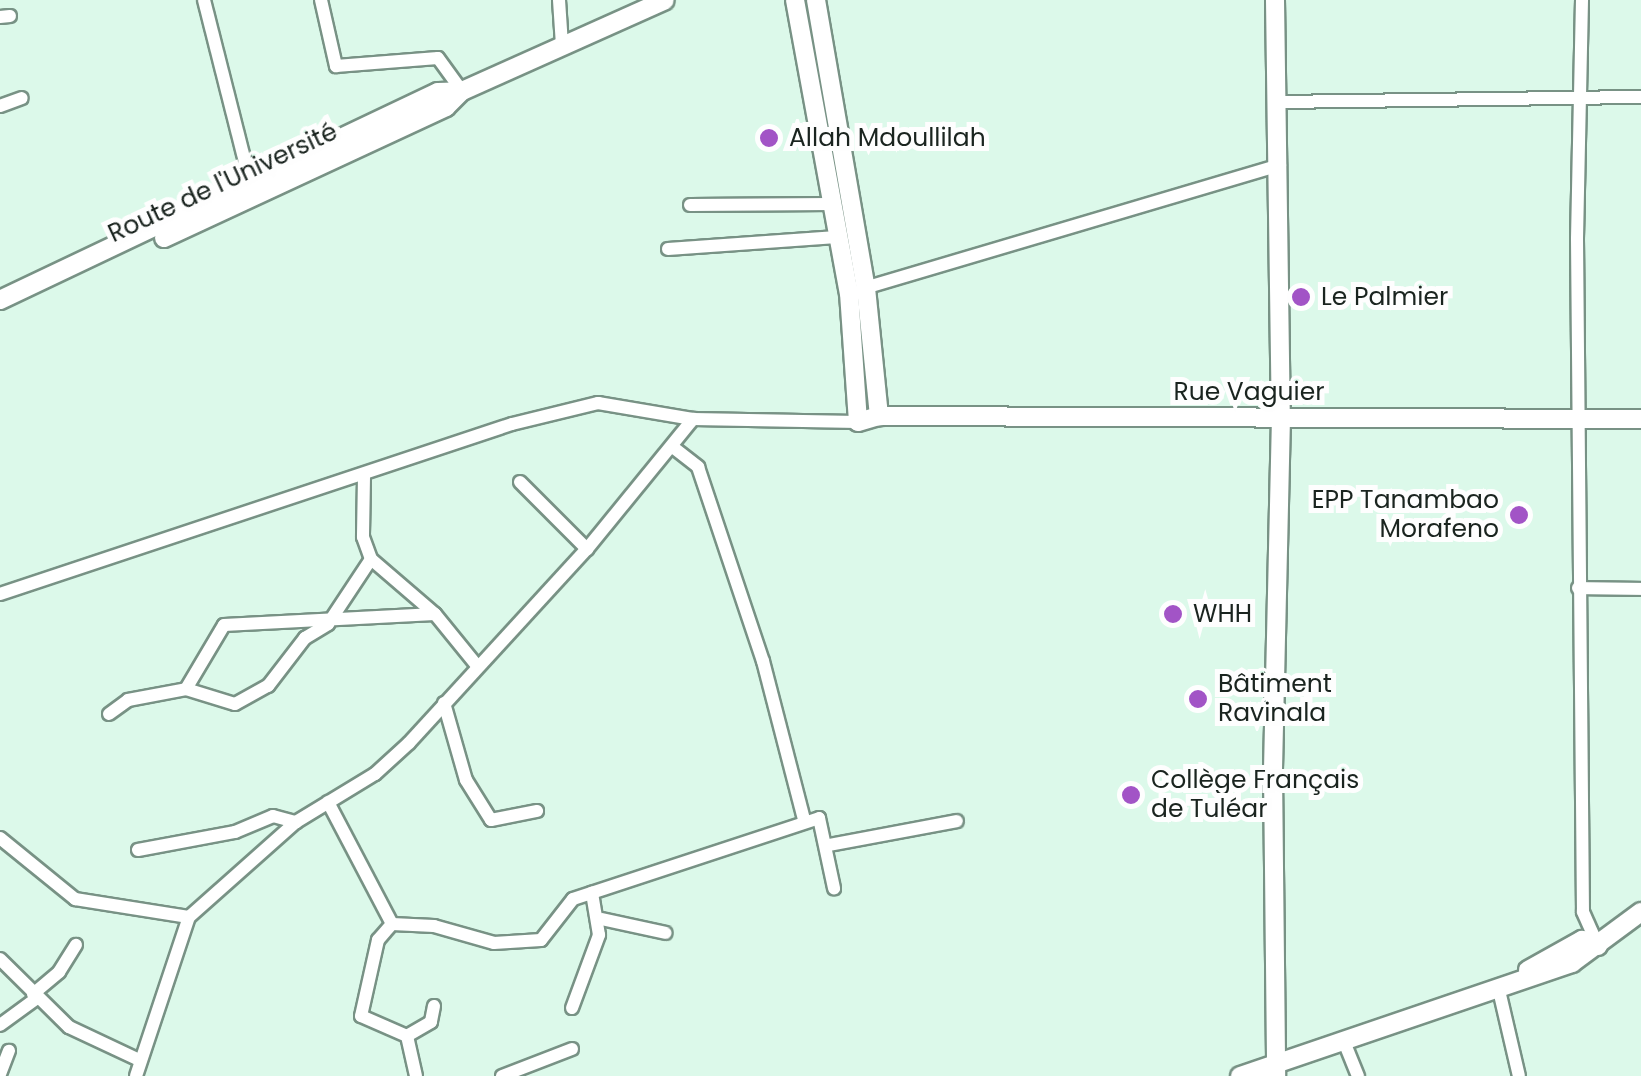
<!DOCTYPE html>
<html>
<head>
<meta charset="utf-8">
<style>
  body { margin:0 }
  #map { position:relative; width:1641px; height:1076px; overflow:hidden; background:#dcf9ea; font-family:Poppins,sans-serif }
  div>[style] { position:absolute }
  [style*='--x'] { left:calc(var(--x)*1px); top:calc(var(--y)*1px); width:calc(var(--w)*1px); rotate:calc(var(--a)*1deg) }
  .roads { filter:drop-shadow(2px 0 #789285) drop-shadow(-2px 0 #789285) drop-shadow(0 2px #789285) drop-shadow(0 -2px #789285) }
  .street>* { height:12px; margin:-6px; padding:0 6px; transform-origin:6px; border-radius:6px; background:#fff }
  .secondary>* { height:18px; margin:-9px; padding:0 9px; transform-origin:9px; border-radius:9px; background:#fff }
  .dots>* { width:28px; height:28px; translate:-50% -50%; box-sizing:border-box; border:5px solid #fefefe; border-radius:50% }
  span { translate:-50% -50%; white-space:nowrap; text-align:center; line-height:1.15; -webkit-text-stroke:10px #fefefe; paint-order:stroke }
  .poi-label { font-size:25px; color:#1a241f }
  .left { translate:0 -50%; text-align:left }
  .right { translate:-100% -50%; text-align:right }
  .street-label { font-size:25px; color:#1a241f }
</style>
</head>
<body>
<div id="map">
  <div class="roads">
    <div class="street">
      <div style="--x:204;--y:0;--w:188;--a:75.8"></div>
      <div style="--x:321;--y:0;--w:68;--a:77.2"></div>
      <div style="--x:336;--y:66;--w:102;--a:-4.5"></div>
      <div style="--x:438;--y:58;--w:41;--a:54"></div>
      <div style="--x:559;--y:0;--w:45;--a:86.2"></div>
      <div style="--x:1582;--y:0;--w:239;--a:91.2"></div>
      <div style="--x:1577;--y:239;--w:673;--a:89.49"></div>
      <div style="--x:1583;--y:912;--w:37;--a:66"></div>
      <div style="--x:0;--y:17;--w:10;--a:-6"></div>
      <div style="--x:1278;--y:102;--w:363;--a:-0.8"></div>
      <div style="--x:0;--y:106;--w:23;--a:-20"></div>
      <div style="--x:690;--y:205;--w:141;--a:-0.4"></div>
      <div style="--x:668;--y:249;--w:169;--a:-4.1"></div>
      <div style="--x:861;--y:289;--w:437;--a:-16.5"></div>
      <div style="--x:674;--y:448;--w:31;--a:38"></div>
      <div style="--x:698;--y:467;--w:205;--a:71.5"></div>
      <div style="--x:763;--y:661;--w:163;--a:75.5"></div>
      <div style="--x:364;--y:477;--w:60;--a:91"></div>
      <div style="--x:363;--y:537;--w:23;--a:70"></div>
      <div style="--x:371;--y:559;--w:84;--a:40.7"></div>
      <div style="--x:435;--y:614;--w:68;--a:50.9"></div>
      <div style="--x:520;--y:482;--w:95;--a:45"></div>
      <div style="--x:1578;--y:588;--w:63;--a:0.9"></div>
      <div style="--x:0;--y:594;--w:539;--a:-18.37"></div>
      <div style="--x:512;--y:424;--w:89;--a:-13.7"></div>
      <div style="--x:598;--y:403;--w:96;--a:9.6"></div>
      <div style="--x:693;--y:419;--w:165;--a:1"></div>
      <div style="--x:186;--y:689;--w:51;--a:17"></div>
      <div style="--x:235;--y:704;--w:38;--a:-29"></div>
      <div style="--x:268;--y:686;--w:61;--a:-52.4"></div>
      <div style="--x:305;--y:638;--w:27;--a:-31"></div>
      <div style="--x:328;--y:624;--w:78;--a:-56.5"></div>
      <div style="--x:444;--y:703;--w:80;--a:74.1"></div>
      <div style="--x:466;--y:780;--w:47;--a:58"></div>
      <div style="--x:491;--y:820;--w:47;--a:-11.1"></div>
      <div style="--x:109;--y:714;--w:24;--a:-36"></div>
      <div style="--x:128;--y:700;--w:59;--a:-10.7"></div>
      <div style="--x:186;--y:689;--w:74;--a:-59.3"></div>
      <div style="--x:224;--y:625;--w:211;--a:-3"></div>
      <div style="--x:328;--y:802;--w:138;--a:62.3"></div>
      <div style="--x:0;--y:838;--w:97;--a:39.1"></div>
      <div style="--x:75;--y:899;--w:115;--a:9"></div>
      <div style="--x:829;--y:845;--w:130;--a:-10.6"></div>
      <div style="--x:138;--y:850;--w:99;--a:-10.5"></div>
      <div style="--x:235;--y:832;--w:41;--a:-22.8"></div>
      <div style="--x:273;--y:816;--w:24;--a:15"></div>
      <div style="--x:601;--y:919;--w:66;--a:12.2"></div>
      <div style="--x:0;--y:959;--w:97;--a:44.6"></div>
      <div style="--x:69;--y:1027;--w:75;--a:25.2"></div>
      <div style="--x:1498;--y:986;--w:92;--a:76.9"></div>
      <div style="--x:33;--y:994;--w:34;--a:-40"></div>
      <div style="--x:59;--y:972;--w:32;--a:-58"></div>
      <div style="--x:434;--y:1006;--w:16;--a:101"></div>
      <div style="--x:431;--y:1022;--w:28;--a:150"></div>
      <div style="--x:407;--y:1036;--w:50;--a:-156.5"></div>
      <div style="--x:361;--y:1016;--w:78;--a:-77.4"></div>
      <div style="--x:378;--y:940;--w:21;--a:-49"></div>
      <div style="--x:392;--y:924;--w:42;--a:2.7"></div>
      <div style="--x:434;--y:926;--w:62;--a:15.8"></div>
      <div style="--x:494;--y:943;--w:47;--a:-3.7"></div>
      <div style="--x:541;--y:940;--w:52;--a:-52"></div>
      <div style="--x:573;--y:899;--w:259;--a:-18.2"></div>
      <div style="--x:819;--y:818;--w:72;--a:77.9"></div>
      <div style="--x:572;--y:1008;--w:78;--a:-69.7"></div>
      <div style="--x:599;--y:935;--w:43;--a:-99.5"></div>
      <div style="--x:0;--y:1025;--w:46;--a:-36.1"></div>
      <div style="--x:407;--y:1036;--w:41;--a:77.3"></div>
      <div style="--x:1345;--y:1044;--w:35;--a:68"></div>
      <div style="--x:0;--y:1074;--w:25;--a:-69"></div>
      <div style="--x:136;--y:1076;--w:168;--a:-71.6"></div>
      <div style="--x:189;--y:917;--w:143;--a:-41.6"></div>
      <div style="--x:296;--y:822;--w:92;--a:-31.3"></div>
      <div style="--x:375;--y:774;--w:46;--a:-42.4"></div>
      <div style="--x:409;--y:743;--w:263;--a:-47.5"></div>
      <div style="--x:587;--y:549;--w:168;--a:-50.8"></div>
      <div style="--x:502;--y:1076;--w:75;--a:-21.1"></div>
    </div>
    <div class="secondary">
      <div style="--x:795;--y:0;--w:298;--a:79.6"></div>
      <div style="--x:849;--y:293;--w:129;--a:86"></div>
      <div style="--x:858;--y:422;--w:22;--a:-16"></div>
      <div style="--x:879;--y:416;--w:762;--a:0.23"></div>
      <div style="--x:816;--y:0;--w:292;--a:80.2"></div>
      <div style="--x:866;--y:288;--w:129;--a:84.2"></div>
      <div style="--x:1275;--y:0;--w:417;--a:89.2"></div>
      <div style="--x:1281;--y:417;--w:355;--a:91.3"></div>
      <div style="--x:1273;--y:772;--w:304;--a:89.4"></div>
      <div style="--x:164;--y:238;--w:311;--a:-24.9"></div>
      <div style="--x:446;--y:107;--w:23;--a:-45"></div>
      <div style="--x:0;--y:300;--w:485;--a:-25.4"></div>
      <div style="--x:438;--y:92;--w:24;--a:-2"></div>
      <div style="--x:462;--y:91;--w:222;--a:-24.1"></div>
      <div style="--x:1528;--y:970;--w:62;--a:-29.1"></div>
      <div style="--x:1582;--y:940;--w:17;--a:21"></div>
      <div style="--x:1240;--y:1076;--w:351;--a:-18.8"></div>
      <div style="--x:1572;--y:963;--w:86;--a:-36.5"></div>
    </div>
  </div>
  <div class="dots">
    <div style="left:769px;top:138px;background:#a254c6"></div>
    <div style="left:1301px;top:297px;background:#a254c6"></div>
    <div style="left:1519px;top:515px;background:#a254c6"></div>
    <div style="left:1173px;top:614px;background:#a254c6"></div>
    <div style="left:1198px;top:699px;background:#a254c6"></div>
    <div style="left:1131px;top:795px;background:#a254c6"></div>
  </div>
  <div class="poi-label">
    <span class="left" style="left:789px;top:138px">Allah Mdoullilah</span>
    <span class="left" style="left:1321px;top:297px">Le Palmier</span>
    <span class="right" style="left:1499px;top:515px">EPP Tanambao<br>Morafeno</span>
    <span class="left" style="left:1193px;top:614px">WHH</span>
    <span class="left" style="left:1218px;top:699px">Bâtiment<br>Ravinala</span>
    <span class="left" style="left:1151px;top:795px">Collège Français<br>de Tuléar</span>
  </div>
  <div class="street-label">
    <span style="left:223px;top:183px;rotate:-25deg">Route de l'Université</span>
    <span style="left:1249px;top:392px">Rue Vaguier</span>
  </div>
</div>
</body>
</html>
